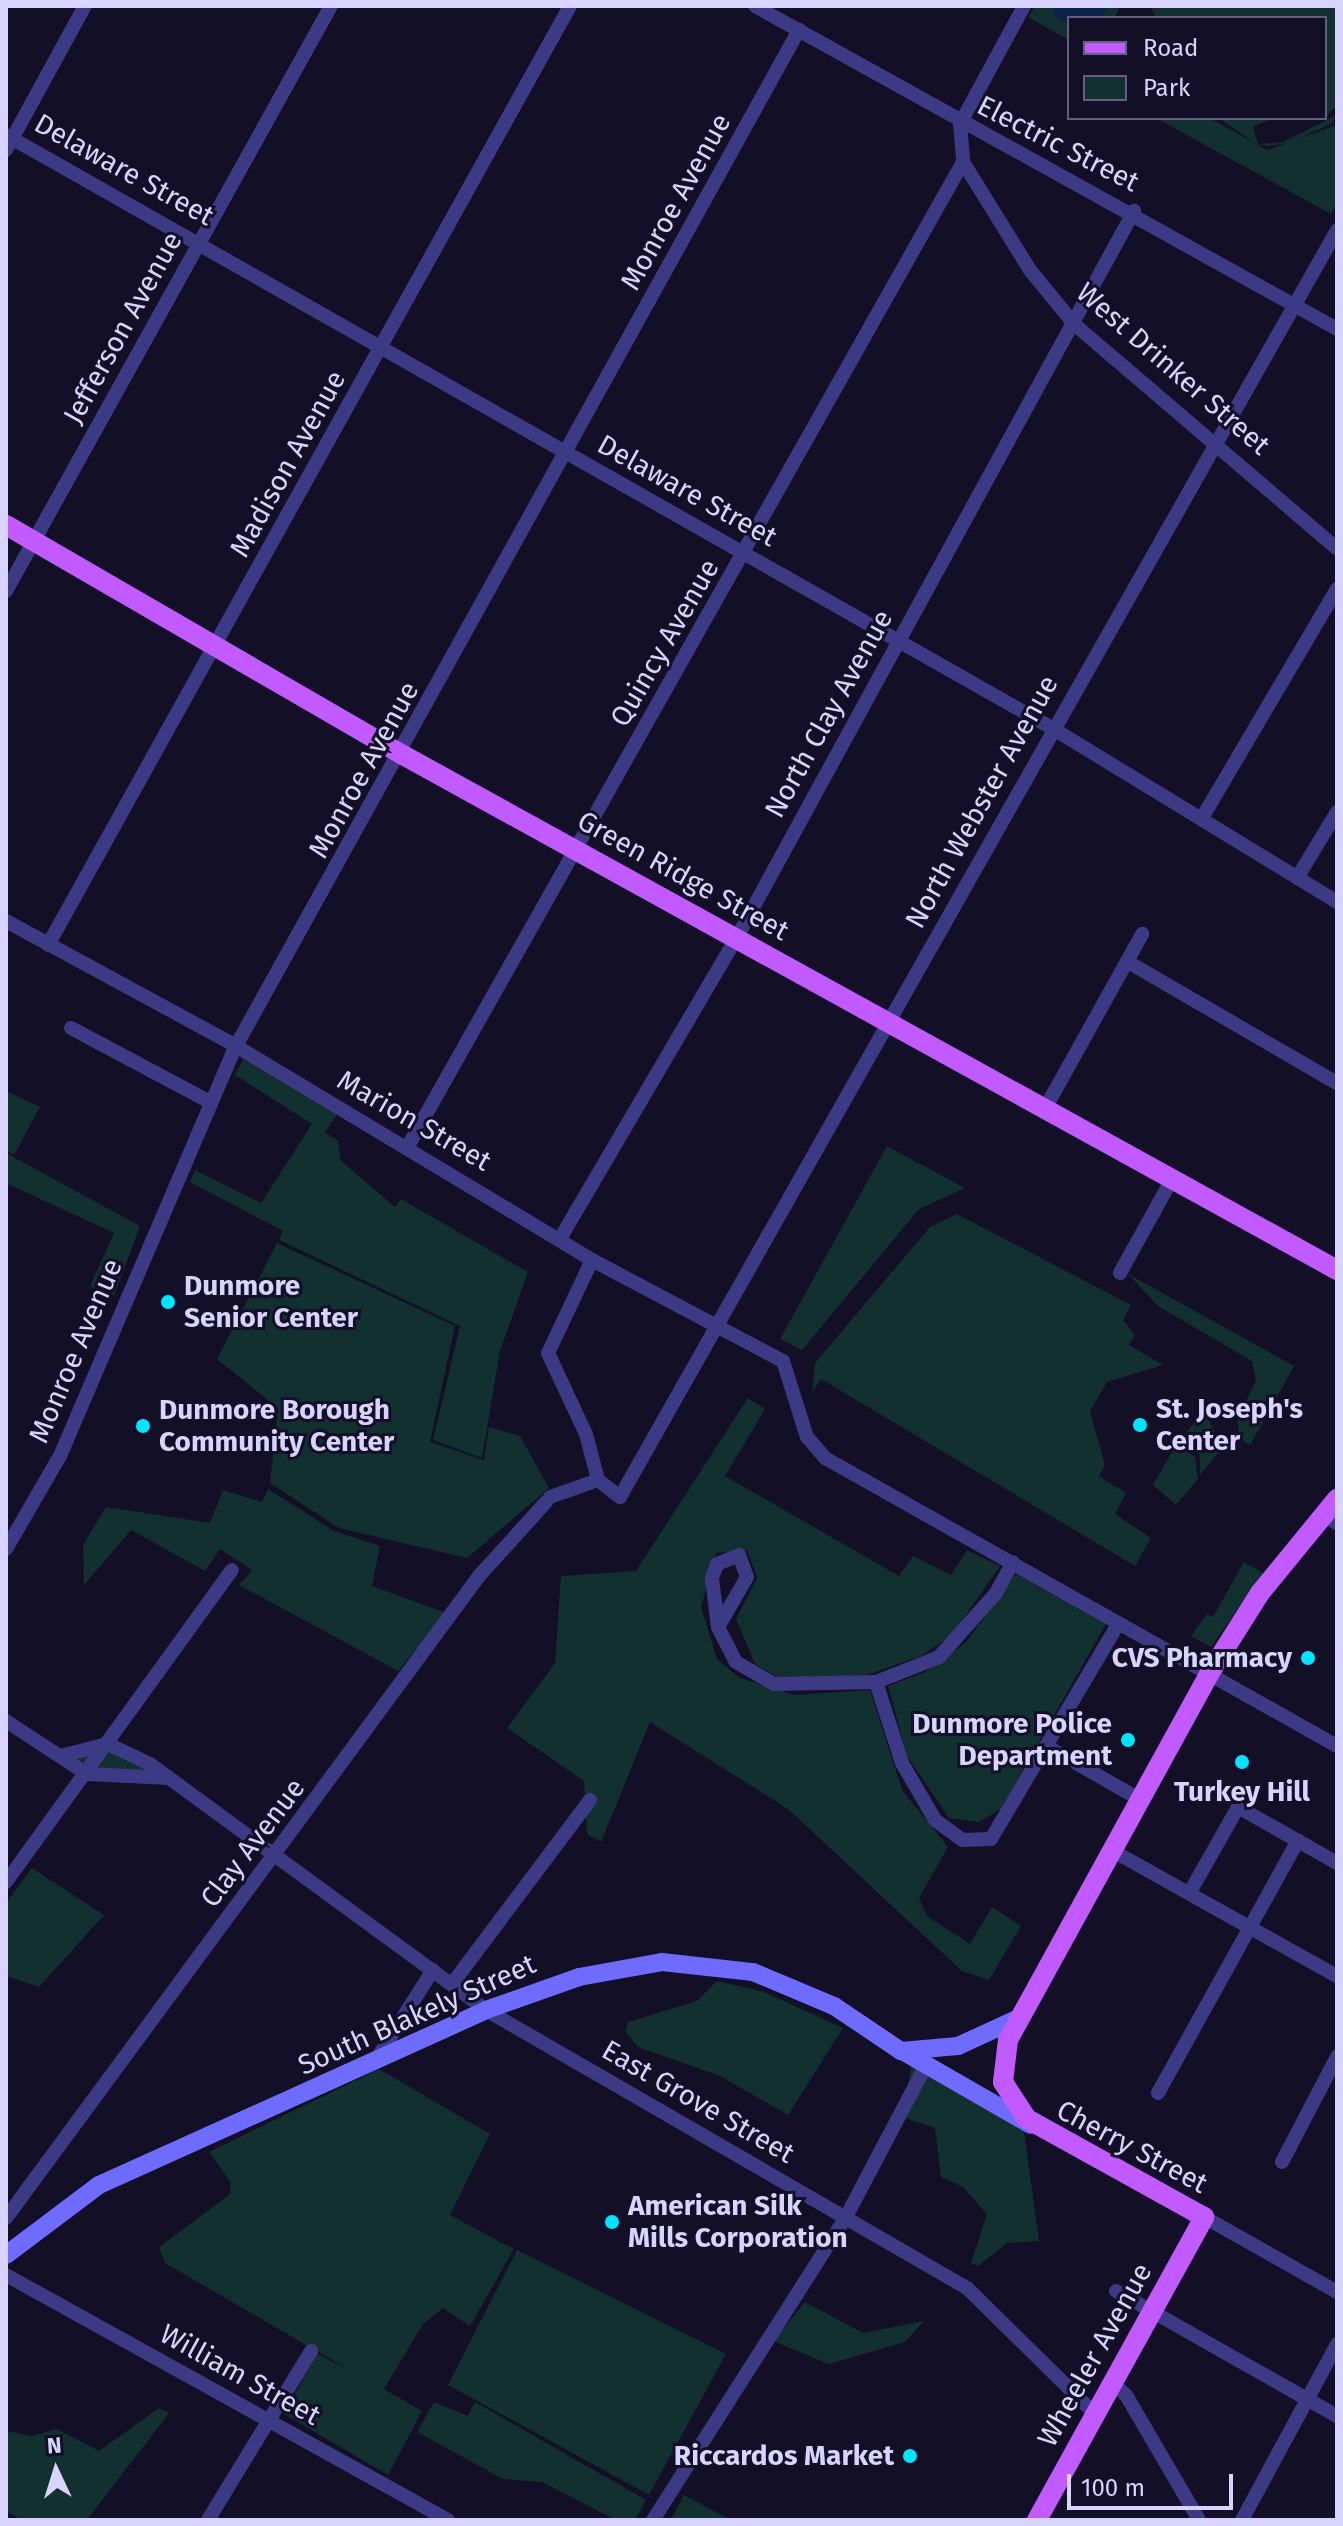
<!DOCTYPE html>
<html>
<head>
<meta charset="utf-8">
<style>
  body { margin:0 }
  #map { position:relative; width:1343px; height:2526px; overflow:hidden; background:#130f26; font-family:"Fira Sans",sans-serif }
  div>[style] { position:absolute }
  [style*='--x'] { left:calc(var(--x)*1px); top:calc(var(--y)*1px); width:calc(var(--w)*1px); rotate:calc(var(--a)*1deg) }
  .green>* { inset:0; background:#12302f }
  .water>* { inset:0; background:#0c2248 }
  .street>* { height:14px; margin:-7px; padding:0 7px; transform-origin:7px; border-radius:7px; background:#3d3a85 }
  .secondary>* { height:18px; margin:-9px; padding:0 9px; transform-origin:9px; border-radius:9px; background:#6f6bff }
  .primary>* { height:20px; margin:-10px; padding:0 10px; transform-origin:10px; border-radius:10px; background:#c25bff }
  .dots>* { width:22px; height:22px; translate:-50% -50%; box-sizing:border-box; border:4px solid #130f26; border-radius:50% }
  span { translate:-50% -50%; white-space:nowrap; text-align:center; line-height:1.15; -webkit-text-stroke:6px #130f26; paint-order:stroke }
  .street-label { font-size:28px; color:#d9d4ff }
  .poi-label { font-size:28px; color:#d9d4ff; font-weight:700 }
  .left { translate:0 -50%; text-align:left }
  .right { translate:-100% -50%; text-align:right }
  .frame { position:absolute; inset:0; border:8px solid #d9d4ff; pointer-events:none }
  .legend { position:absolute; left:1067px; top:16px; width:260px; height:104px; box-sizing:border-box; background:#130f26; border:2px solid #625e7d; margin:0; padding:10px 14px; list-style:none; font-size:24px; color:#d9d4ff }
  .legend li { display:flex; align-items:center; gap:16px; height:40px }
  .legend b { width:40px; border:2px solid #625e7d }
  .north { position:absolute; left:16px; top:2430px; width:80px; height:80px; -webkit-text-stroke:6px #130f26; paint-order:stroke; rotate:356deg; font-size:22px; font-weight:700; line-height:32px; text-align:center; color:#d9d4ff }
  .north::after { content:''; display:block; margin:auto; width:28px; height:36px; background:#d9d4ff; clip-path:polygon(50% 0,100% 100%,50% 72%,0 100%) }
  .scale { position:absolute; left:1067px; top:2474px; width:166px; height:36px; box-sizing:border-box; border:4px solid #d9d4ff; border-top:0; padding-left:10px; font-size:24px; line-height:28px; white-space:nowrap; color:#d9d4ff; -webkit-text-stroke:6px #130f26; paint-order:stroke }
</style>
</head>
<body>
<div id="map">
  <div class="green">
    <div style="clip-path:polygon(1035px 6px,1121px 6px,1114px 18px,1069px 18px,1069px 40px,1028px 17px)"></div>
    <div style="clip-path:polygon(1150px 6px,1337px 6px,1337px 106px,1325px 117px,1325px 18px,1156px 18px)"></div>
    <div style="clip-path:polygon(1337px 115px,1331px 124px,1289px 143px,1268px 146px,1256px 144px,1219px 118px,1275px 118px,1253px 126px,1258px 144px,1283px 142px)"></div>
    <div style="clip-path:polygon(1156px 118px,1213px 120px,1267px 150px,1337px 125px,1337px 203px,1331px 214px)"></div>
    <div style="clip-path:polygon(245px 1056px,338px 1113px,325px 1132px,338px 1141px,341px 1161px,395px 1207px,401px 1199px,528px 1272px,500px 1351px,482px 1458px,433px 1440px,460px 1326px,279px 1240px,283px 1231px,190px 1182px,195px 1170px,261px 1203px,312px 1124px,235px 1075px)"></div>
    <div style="clip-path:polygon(6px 1091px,40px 1107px,14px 1155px,6px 1151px)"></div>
    <div style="clip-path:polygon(887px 1146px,965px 1188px,919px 1209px,802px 1350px,780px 1339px)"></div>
    <div style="clip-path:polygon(6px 1153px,140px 1226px,114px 1296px,90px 1286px,114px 1233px,6px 1183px)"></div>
    <div style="clip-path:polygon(957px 1214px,1131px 1305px,1123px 1320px,1135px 1335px,1129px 1345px,1163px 1365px,1107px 1382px,1090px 1411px,1105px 1465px,1099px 1476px,1126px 1493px,1115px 1514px,1151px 1538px,1135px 1566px,821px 1379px,812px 1392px,815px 1363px,930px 1227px)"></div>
    <div style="clip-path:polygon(277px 1243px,455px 1326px,430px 1442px,484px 1460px,489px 1427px,520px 1436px,549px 1488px,467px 1558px,339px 1528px,270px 1483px,278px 1408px,217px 1359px)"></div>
    <div style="clip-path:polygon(1128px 1274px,1294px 1366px,1250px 1445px,1240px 1439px,1237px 1419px,1256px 1381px,1252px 1361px,1158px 1306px)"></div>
    <div style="clip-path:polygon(748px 1398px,765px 1409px,725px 1476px,899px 1576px,913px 1556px,951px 1575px,967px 1550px,1000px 1566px,952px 1635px,921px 1656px,867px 1675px,779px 1678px,755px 1664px,736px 1619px,757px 1578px,747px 1550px,716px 1553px,701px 1607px,717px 1659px,740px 1678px,794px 1695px,870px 1690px,902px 1790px,948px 1847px,919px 1898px,927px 1916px,970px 1944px,992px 1907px,1021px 1926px,989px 1980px,962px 1971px,788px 1809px,650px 1722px,601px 1842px,587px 1834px,584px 1781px,507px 1728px,555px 1663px,561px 1576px,636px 1571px)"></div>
    <div style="clip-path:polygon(1204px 1411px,1223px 1447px,1200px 1475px,1200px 1456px,1190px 1442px,1178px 1442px)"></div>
    <div style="clip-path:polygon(1176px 1445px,1195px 1457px,1198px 1479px,1176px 1505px,1153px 1485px)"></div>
    <div style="clip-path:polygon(268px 1489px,334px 1531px,380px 1546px,372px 1586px,446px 1613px,398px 1671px,239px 1585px,252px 1570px,220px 1549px,205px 1571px,131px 1530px,84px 1585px,83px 1545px,106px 1507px,210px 1523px,223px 1490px,262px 1502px)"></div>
    <div style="clip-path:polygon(1244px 1562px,1263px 1573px,1211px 1647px,1191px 1636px,1207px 1614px,1213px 1617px)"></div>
    <div style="clip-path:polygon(1016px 1574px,1106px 1624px,1001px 1809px,979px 1822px,949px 1818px,907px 1756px,888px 1686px,925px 1672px,966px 1642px)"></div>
    <div style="clip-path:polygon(108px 1744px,169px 1778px,87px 1774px,60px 1756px)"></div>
    <div style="clip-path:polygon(32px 1868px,104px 1915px,39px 1987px,6px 1976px,6px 1903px)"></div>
    <div style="clip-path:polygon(717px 1981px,764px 1992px,843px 2028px,788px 2115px,720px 2076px,638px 2047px,626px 2032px,628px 2022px,697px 2001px)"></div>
    <div style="clip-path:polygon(912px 2064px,1024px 2131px,1039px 2241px,1007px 2243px,978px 2266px,971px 2263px,987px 2214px,963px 2187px,941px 2177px,935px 2128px,901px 2117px)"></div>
    <div style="clip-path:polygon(379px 2069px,490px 2134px,450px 2215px,514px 2249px,470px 2326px,443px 2308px,423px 2324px,384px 2389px,422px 2411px,388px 2475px,284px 2414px,317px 2354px,351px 2371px,165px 2263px,159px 2247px,229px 2195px,231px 2183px,209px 2152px)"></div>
    <div style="clip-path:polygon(517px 2250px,726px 2354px,649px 2495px,448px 2385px)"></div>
    <div style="clip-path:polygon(805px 2302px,863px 2333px,924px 2321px,905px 2342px,829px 2364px,773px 2341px)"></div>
    <div style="clip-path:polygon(434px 2402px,468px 2416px,475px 2402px,646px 2500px,635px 2520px,616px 2520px,542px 2482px,503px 2479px,417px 2432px)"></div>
    <div style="clip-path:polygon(159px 2408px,169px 2413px,87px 2520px,22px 2520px,6px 2511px,7px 2431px,32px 2436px,57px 2429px,99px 2451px)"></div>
    <div style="clip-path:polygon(684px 2495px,729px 2519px,728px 2520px,671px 2520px)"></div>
  </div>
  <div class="water">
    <div style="clip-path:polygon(1056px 6px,1109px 6px,1101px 18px,1069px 18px,1069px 25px,1052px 15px)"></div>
  </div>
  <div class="street">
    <div style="--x:755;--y:6;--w:666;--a:29.03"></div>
    <div style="--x:960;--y:124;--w:38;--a:85"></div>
    <div style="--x:963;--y:162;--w:127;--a:58.2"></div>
    <div style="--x:1030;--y:270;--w:70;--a:50.8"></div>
    <div style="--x:1074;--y:324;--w:346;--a:40.5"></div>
    <div style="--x:960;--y:124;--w:134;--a:-61.5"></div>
    <div style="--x:6;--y:135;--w:1202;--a:29.55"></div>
    <div style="--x:1052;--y:728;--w:334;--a:31.4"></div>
    <div style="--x:6;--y:150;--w:164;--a:-61.3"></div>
    <div style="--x:6;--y:591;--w:669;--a:-60.95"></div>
    <div style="--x:1202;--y:818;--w:266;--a:-59.5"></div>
    <div style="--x:1297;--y:878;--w:77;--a:-58.8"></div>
    <div style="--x:6;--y:921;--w:262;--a:28.5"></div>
    <div style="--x:236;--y:1046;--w:415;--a:31"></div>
    <div style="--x:592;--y:1260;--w:216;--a:27.9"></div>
    <div style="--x:783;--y:1361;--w:80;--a:72.5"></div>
    <div style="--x:807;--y:1437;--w:28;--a:49"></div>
    <div style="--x:825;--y:1458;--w:587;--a:29.36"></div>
    <div style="--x:48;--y:945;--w:1074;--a:-60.93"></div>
    <div style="--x:1128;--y:962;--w:241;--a:30.1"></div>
    <div style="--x:71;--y:1028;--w:157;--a:28"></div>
    <div style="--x:1047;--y:1105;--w:196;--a:-60.9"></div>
    <div style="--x:407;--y:1148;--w:1132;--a:-60.58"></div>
    <div style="--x:561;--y:1237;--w:346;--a:-59.6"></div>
    <div style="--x:736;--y:939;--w:830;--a:-61.33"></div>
    <div style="--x:592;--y:1260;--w:103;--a:115.3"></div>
    <div style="--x:548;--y:1353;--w:89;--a:64.9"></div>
    <div style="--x:586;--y:1434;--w:48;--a:75.4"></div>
    <div style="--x:598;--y:1480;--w:28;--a:38"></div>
    <div style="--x:620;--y:1497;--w:1456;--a:-60.49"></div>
    <div style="--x:1120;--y:1273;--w:107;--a:-61"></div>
    <div style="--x:550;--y:1497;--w:51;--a:-19.5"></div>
    <div style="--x:1322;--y:1515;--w:17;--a:28"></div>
    <div style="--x:6;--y:1549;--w:108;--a:-59.9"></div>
    <div style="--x:60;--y:1456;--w:446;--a:-66.8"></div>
    <div style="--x:236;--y:1046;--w:1162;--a:-61.01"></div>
    <div style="--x:718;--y:1627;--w:49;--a:-97"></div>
    <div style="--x:712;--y:1578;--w:15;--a:-70"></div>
    <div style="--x:717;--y:1564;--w:24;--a:-22"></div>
    <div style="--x:739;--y:1555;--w:23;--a:70"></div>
    <div style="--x:747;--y:1577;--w:58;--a:120.1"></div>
    <div style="--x:718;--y:1627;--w:39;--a:63"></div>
    <div style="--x:736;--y:1662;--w:44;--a:30.1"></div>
    <div style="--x:774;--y:1684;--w:102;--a:-1.1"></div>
    <div style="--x:876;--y:1682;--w:68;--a:-21.6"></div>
    <div style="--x:939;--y:1657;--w:86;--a:-48.3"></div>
    <div style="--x:996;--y:1593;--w:35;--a:-61"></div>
    <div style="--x:876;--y:1682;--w:85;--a:72.2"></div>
    <div style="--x:902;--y:1763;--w:66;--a:59.9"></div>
    <div style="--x:935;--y:1820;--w:34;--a:36"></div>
    <div style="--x:963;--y:1840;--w:28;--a:-2"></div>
    <div style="--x:991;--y:1839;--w:250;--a:-59.4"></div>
    <div style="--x:6;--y:1721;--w:97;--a:33.2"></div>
    <div style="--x:87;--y:1774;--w:82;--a:2.8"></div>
    <div style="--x:1046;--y:1746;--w:109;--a:29.6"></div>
    <div style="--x:60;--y:1756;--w:49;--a:-14"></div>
    <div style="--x:108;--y:1744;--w:47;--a:25.5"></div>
    <div style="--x:150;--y:1764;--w:416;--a:36.2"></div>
    <div style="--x:486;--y:2010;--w:556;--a:30.03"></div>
    <div style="--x:967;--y:2288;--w:180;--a:44.5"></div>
    <div style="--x:1113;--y:1851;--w:257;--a:29.2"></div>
    <div style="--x:6;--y:1882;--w:385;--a:-54.1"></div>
    <div style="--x:1190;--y:1892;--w:98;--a:-60.5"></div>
    <div style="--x:1238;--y:1807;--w:114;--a:29.5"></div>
    <div style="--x:452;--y:1984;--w:230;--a:-53.1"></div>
    <div style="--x:374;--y:2063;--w:110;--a:-57.6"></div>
    <div style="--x:1158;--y:2093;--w:289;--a:-61"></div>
    <div style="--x:1282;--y:2162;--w:119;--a:-62.4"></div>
    <div style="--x:1204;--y:2217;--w:153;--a:29.4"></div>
    <div style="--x:6;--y:2218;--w:797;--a:-53.62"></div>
    <div style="--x:479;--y:1576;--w:100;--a:-47.8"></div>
    <div style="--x:6;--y:2275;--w:505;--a:29"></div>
    <div style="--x:1116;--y:2291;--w:254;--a:29.5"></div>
    <div style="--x:1112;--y:2383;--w:18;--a:41"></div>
    <div style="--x:1126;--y:2395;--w:145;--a:59.7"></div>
    <div style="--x:208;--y:2520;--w:198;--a:-58.6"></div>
    <div style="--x:653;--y:2520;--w:361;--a:-57.5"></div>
    <div style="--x:847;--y:2215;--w:170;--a:-62.2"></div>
    <div style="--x:1242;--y:2520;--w:200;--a:-61.6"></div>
  </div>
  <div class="secondary">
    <div style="--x:904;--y:2052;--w:146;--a:29.9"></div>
    <div style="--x:6;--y:2255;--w:116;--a:-37"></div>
    <div style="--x:99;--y:2185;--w:425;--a:-24.3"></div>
    <div style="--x:486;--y:2010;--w:99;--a:-19.5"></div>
    <div style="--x:579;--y:1977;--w:84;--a:-10.2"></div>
    <div style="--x:662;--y:1962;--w:92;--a:6.3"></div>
    <div style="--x:753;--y:1972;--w:88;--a:22.8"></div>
    <div style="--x:834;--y:2006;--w:81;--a:33.9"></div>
    <div style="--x:901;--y:2051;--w:57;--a:-5"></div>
    <div style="--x:958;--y:2046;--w:69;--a:-24.7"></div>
  </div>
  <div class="primary">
    <div style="--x:6;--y:525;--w:459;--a:30.1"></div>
    <div style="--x:403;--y:755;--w:1067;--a:28.87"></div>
    <div style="--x:1037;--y:2520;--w:346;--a:-61.1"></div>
    <div style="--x:1204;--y:2217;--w:202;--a:-151"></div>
    <div style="--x:1027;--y:2119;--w:44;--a:-123"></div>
    <div style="--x:1003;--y:2082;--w:42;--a:-83.2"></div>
    <div style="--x:1008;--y:2040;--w:418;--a:-61.2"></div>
    <div style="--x:1209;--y:1674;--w:96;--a:-57.8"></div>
    <div style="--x:1260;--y:1593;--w:122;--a:-50.7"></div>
  </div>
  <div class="dots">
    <div style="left:168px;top:1302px;background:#00e5ff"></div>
    <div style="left:1140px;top:1425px;background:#00e5ff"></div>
    <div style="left:143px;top:1426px;background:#00e5ff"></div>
    <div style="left:1308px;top:1658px;background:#00e5ff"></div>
    <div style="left:1128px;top:1740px;background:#00e5ff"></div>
    <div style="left:1242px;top:1762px;background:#00e5ff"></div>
    <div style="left:612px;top:2222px;background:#00e5ff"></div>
    <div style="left:910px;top:2456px;background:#00e5ff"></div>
  </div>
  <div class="street-label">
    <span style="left:1058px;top:144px;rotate:27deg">Electric Street</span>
    <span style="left:124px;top:170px;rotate:29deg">Delaware Street</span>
    <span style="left:676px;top:202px;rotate:-61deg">Monroe Avenue</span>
    <span style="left:123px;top:328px;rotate:-61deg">Jefferson Avenue</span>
    <span style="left:1173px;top:369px;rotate:41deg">West Drinker Street</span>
    <span style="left:288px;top:464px;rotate:-61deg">Madison Avenue</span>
    <span style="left:687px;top:491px;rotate:29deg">Delaware Street</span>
    <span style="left:665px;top:643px;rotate:-60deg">Quincy Avenue</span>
    <span style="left:829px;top:714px;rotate:-61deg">North Clay Avenue</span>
    <span style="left:364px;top:770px;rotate:-61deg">Monroe Avenue</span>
    <span style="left:982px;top:802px;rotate:-61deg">North Webster Avenue</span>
    <span style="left:683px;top:876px;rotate:29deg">Green Ridge Street</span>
    <span style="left:414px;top:1121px;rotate:30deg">Marion Street</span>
    <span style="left:76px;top:1351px;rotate:-67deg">Monroe Avenue</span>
    <span style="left:253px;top:1843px;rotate:-53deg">Clay Avenue</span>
    <span style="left:417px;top:2015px;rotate:-24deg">South Blakely Street</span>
    <span style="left:698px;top:2102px;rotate:30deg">East Grove Street</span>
    <span style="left:1132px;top:2147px;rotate:28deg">Cherry Street</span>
    <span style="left:1095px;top:2355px;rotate:-61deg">Wheeler Avenue</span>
    <span style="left:240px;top:2375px;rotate:29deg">William Street</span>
  </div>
  <div class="poi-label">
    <span class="left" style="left:184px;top:1302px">Dunmore<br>Senior Center</span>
    <span class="left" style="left:1156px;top:1425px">St. Joseph's<br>Center</span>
    <span class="left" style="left:159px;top:1426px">Dunmore Borough<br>Community Center</span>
    <span class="right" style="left:1292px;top:1658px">CVS Pharmacy</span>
    <span class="right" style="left:1112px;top:1740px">Dunmore Police<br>Department</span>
    <span style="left:1242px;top:1792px">Turkey Hill</span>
    <span class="left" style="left:628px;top:2222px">American Silk<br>Mills Corporation</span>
    <span class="right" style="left:894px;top:2456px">Riccardos Market</span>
  </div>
  <div class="frame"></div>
  <ul class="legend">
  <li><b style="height:10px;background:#c25bff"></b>Road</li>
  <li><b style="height:22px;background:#12302f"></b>Park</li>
  </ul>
  <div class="north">N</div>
  <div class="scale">100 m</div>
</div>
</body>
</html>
